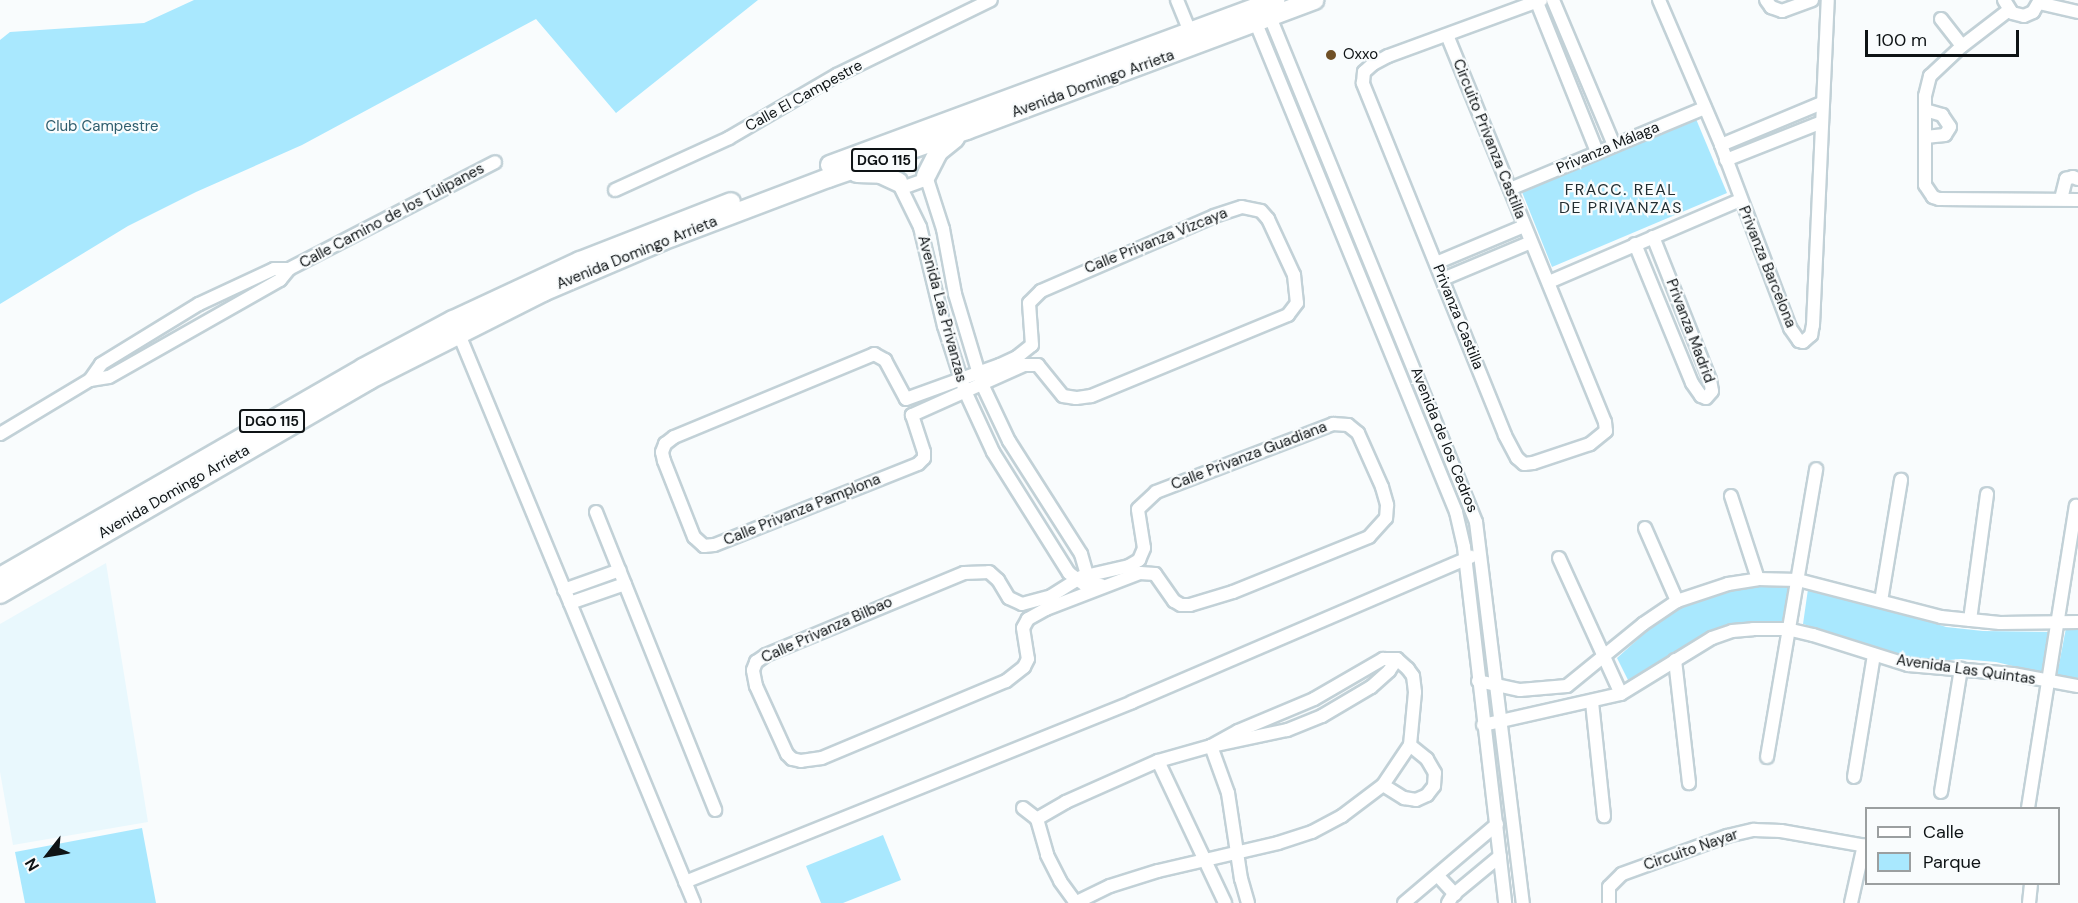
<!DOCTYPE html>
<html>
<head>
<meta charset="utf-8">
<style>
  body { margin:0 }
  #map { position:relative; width:2078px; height:903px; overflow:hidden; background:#f9fcfd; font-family:"DM Sans",sans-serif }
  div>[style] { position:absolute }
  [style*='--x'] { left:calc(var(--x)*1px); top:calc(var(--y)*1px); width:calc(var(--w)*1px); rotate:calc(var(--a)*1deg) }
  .built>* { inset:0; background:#e9f8fd }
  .green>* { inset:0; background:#a9e8fe }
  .roads { filter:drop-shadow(2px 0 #c2d1d7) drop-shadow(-2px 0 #c2d1d7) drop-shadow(0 2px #c2d1d7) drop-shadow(0 -2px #c2d1d7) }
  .minor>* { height:12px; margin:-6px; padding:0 6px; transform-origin:6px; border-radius:6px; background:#fff }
  .primary>* { height:18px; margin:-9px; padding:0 9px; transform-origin:9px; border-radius:9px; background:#fff }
  .dots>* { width:16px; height:16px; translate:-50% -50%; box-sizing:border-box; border:3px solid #f9fcfd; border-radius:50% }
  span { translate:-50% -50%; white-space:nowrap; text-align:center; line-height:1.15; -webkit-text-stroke:4.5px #f9fcfd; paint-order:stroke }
  .shield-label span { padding:2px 4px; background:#f9fcfd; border:2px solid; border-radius:4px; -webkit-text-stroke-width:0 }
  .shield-label { font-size:14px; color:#0e1315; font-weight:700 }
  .poi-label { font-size:15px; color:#0e1315 }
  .left { translate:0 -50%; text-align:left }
  .street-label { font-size:15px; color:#0e1315 }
  .park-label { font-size:15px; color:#2f5e6e }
  .neighbourhood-label { font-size:16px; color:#222e32; letter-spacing:1.5px }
  .legend { position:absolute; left:1865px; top:807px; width:195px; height:78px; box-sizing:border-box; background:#f9fcfd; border:2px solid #9b9fa0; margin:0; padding:8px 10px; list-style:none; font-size:18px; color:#0e1315 }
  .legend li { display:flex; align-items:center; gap:12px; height:30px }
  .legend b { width:30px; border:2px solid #9b9fa0 }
  .north { position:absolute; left:18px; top:825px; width:60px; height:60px; -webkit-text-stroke:4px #f9fcfd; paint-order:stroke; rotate:239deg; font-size:16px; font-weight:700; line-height:24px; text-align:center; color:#0e1315 }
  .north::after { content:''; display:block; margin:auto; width:21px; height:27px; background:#0e1315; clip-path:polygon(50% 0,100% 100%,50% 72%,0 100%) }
  .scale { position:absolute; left:1865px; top:30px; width:154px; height:27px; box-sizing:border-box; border:3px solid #0e1315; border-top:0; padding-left:8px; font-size:18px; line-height:21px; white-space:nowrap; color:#0e1315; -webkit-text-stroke:4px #f9fcfd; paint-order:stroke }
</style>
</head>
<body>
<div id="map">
  <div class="built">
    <div style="clip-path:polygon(106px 563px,148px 822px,13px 845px,0 772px,0 624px)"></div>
  </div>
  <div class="green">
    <div style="clip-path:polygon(194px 0,758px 0,616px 113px,536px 19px,302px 145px,196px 192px,128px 226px,0 304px,0 40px,10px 32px,144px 23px)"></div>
    <div style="clip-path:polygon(1696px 119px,1727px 193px,1552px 267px,1522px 192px)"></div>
    <div style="clip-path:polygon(1762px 585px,1792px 587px,1783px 622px,1733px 625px,1701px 637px,1630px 684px,1617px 658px,1647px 631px,1677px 608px,1723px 590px)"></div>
    <div style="clip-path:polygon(1808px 589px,1880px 605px,1946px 627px,1983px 631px,2055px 632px,2046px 674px,1996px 662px,1961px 659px,1926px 662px,1803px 624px)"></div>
    <div style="clip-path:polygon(2066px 628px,2078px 629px,2078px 678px,2057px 675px)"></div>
    <div style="clip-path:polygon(142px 828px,156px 903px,25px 903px,15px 852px)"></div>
    <div style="clip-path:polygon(883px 835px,901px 880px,843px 903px,821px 903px,806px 866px)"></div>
  </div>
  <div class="roads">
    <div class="minor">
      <div style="--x:1177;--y:0;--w:42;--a:67.7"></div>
      <div style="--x:1536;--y:0;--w:164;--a:68.1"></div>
      <div style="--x:1553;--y:0;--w:157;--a:67.2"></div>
      <div style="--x:1659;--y:0;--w:158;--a:66.8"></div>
      <div style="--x:1721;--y:145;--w:196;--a:69.3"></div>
      <div style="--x:1790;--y:328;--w:16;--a:55"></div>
      <div style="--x:1799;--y:341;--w:4;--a:14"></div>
      <div style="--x:1803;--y:342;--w:11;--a:-41"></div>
      <div style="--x:1811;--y:335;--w:10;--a:-79"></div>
      <div style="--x:1813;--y:325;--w:325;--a:-87.4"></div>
      <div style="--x:1766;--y:0;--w:9;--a:54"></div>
      <div style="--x:1771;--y:7;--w:12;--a:20"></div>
      <div style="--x:1782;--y:11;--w:32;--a:-20"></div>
      <div style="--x:2004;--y:0;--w:15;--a:58"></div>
      <div style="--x:2012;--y:13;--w:12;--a:14"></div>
      <div style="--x:2024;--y:16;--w:10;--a:-24"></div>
      <div style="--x:2033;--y:12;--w:14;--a:-60"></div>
      <div style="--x:2039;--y:3;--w:40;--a:13"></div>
      <div style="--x:2009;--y:10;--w:59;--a:142.5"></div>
      <div style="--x:1962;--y:46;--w:44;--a:136.8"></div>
      <div style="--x:1930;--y:76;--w:21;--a:104"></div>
      <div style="--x:1925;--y:96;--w:89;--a:90"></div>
      <div style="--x:1925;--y:185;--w:14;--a:56"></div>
      <div style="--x:1933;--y:197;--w:6;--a:18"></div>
      <div style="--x:1939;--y:199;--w:139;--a:0.4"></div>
      <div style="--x:1268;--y:12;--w:551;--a:67.81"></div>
      <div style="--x:1476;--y:522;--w:384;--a:83"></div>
      <div style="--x:1253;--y:16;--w:536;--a:67.74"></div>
      <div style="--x:1456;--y:512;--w:36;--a:77"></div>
      <div style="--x:1464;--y:547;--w:358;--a:83.4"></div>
      <div style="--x:1941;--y:19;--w:34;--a:52"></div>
      <div style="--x:1447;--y:35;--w:418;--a:67.8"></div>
      <div style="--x:1605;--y:422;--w:9;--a:84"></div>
      <div style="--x:1606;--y:431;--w:21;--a:141"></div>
      <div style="--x:1590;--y:444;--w:60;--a:161.6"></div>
      <div style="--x:1533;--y:463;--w:9;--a:174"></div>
      <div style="--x:1524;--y:464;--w:9;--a:-139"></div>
      <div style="--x:1517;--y:458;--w:26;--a:-118"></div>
      <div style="--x:1505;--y:435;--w:380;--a:-112"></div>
      <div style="--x:1363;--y:83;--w:11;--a:-85"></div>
      <div style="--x:1364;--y:72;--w:12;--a:-42"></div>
      <div style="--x:1373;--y:64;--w:17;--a:-28"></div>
      <div style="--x:1388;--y:56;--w:163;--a:-20.1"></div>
      <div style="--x:1925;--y:110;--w:18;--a:16"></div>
      <div style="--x:1942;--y:115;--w:14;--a:56"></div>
      <div style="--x:1950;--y:127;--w:9;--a:122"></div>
      <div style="--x:1945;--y:135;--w:20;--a:174"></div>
      <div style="--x:1721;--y:145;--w:109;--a:-22.6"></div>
      <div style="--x:1726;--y:160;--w:103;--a:-21.6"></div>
      <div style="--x:926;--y:176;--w:56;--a:72.2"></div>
      <div style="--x:943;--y:229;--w:66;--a:79.5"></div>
      <div style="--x:955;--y:294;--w:94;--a:73.3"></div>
      <div style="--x:982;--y:384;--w:63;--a:64.7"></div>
      <div style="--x:1009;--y:441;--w:134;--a:57.5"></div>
      <div style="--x:1081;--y:554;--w:22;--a:74"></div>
      <div style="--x:1087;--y:575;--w:8;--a:104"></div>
      <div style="--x:898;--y:182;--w:50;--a:63.9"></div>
      <div style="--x:920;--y:227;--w:102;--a:76.4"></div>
      <div style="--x:944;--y:326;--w:68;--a:72.1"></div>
      <div style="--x:965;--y:391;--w:67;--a:65.3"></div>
      <div style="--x:993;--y:452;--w:143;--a:57.9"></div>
      <div style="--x:1069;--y:573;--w:20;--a:37"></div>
      <div style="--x:1085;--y:585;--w:16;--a:0"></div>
      <div style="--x:902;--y:188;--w:27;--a:-20"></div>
      <div style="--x:1510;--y:189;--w:211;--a:-22.6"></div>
      <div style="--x:615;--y:190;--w:125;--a:-24.5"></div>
      <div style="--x:729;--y:138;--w:125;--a:-30.3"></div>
      <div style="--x:837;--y:75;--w:171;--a:-26"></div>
      <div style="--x:2061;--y:199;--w:21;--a:-76"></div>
      <div style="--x:2066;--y:179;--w:7;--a:-16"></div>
      <div style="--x:2073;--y:177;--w:5;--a:22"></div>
      <div style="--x:1242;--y:207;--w:19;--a:12"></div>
      <div style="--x:1261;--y:211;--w:11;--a:49"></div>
      <div style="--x:1268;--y:219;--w:62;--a:65.1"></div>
      <div style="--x:1294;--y:275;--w:28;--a:84"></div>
      <div style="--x:1297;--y:303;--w:15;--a:127"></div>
      <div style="--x:1288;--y:315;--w:213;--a:157.6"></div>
      <div style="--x:1091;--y:396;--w:15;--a:172"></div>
      <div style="--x:1076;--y:398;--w:13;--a:-171"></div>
      <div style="--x:1063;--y:396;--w:40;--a:-129"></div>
      <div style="--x:1038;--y:365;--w:14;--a:180"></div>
      <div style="--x:1024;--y:365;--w:123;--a:155.9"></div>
      <div style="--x:912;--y:415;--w:39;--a:72"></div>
      <div style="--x:924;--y:452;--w:6;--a:90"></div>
      <div style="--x:924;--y:458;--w:8;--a:135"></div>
      <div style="--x:918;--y:464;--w:219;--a:158.3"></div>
      <div style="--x:714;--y:545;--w:10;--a:174"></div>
      <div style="--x:704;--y:546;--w:13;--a:-138"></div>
      <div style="--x:694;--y:537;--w:82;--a:-111.5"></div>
      <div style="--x:664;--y:461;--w:9;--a:-103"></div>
      <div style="--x:662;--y:452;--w:9;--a:-69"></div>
      <div style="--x:665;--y:444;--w:11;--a:-38"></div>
      <div style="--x:674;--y:437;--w:217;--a:-22.5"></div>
      <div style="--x:874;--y:354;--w:13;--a:29"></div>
      <div style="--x:885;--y:360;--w:44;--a:61.7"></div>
      <div style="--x:906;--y:399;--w:100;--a:-19.9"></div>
      <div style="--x:1000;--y:365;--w:19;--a:-25"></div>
      <div style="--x:1017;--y:357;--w:19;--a:-39"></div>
      <div style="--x:1032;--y:345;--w:42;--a:-94.1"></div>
      <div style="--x:1029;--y:303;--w:17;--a:-45"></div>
      <div style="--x:1041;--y:291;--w:189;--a:-23.4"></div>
      <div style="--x:1214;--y:216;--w:29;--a:-18"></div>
      <div style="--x:1635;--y:244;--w:150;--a:67.7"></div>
      <div style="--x:1692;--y:383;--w:16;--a:55"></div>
      <div style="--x:1701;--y:396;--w:5;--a:22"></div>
      <div style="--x:1706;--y:398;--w:9;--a:-49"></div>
      <div style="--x:1712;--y:391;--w:11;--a:-100"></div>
      <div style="--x:1710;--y:380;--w:154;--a:-111.7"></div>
      <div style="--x:1436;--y:263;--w:95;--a:-22.8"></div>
      <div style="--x:1443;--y:279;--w:95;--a:-22.8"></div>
      <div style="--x:1549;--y:282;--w:208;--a:-23.2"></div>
      <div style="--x:456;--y:327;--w:623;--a:67.55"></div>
      <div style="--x:90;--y:380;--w:19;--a:-55"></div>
      <div style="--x:101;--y:364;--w:115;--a:-31.5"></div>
      <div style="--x:199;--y:304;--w:83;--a:-25"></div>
      <div style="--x:274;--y:269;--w:15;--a:0"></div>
      <div style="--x:1333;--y:424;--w:15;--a:4"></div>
      <div style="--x:1348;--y:425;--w:13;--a:39"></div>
      <div style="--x:1358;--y:433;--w:59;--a:66"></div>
      <div style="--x:1382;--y:487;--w:19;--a:74"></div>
      <div style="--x:1387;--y:505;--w:13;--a:94"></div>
      <div style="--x:1386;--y:518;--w:25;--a:132"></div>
      <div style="--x:1369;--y:537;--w:147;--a:158"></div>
      <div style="--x:1233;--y:592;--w:45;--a:163.2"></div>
      <div style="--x:1190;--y:605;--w:9;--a:180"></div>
      <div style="--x:1181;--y:605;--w:8;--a:-150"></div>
      <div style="--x:1174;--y:601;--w:33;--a:-125"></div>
      <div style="--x:1155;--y:574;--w:15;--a:-176"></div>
      <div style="--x:1140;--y:573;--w:101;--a:159"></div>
      <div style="--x:1046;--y:609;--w:21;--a:151"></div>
      <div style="--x:1028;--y:619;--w:10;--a:119"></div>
      <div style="--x:1023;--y:628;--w:31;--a:81"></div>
      <div style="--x:1028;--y:659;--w:9;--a:117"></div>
      <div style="--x:1024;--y:667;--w:23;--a:142"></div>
      <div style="--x:1006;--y:681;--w:199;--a:157.3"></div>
      <div style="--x:822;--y:758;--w:21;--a:172"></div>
      <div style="--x:801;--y:761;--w:9;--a:-167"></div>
      <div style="--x:792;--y:759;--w:7;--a:-135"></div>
      <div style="--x:787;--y:754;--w:75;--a:-114.5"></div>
      <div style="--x:756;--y:686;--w:16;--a:-101"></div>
      <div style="--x:753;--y:670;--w:9;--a:-69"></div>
      <div style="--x:756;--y:662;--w:12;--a:-35"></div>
      <div style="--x:766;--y:655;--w:214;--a:-22.5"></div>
      <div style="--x:964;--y:573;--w:25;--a:-2"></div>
      <div style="--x:989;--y:572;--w:12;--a:42"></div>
      <div style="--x:998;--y:580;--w:21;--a:59"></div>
      <div style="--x:1009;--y:598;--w:14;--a:25"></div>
      <div style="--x:1022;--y:604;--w:30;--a:-15"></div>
      <div style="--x:1051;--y:596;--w:36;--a:-32"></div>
      <div style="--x:1081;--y:577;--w:49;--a:-12.9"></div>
      <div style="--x:1129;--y:566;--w:12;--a:-31"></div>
      <div style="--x:1139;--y:560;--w:13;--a:-67"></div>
      <div style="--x:1144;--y:548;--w:39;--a:-99"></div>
      <div style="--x:1138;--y:509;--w:25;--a:-43"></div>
      <div style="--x:1156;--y:492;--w:190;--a:-21"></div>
      <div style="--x:0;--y:434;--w:105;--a:-31"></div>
      <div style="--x:90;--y:380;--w:19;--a:-9"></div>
      <div style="--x:109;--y:377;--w:197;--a:-29.6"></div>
      <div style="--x:280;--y:280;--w:14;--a:-51"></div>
      <div style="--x:289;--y:269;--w:232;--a:-27.4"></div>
      <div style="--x:1731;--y:496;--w:87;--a:72"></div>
      <div style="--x:596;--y:512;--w:321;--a:68.2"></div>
      <div style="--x:1645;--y:528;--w:80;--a:66.3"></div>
      <div style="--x:1559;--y:558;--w:149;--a:65.5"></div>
      <div style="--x:564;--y:590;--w:59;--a:-19.7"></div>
      <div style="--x:1881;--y:601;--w:123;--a:-80.6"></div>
      <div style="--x:570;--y:603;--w:58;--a:-19.1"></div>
      <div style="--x:1970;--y:620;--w:127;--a:-82.3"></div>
      <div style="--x:1675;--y:660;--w:124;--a:83.5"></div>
      <div style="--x:1478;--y:681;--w:43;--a:12.1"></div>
      <div style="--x:1520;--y:690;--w:47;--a:-4.9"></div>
      <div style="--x:1567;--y:686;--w:98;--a:-39.2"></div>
      <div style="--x:1643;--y:624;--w:41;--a:-34.1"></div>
      <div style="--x:1677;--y:601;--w:54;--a:-18.4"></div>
      <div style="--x:1728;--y:584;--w:30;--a:-9"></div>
      <div style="--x:1758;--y:579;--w:40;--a:1.4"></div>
      <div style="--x:1798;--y:580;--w:148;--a:14.5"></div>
      <div style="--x:1941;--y:617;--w:59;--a:5.8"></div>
      <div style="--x:2000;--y:623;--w:78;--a:-0.7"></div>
      <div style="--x:1592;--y:702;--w:115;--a:84"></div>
      <div style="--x:1483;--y:725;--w:141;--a:-12.7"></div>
      <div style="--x:1621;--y:694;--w:107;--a:-31.6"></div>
      <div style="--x:1712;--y:638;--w:21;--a:-19"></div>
      <div style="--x:1732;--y:631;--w:21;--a:-5"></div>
      <div style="--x:1753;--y:629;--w:34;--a:0"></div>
      <div style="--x:1787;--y:629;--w:27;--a:13"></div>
      <div style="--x:1813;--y:635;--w:100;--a:17.5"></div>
      <div style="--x:1908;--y:665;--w:105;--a:4.9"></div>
      <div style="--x:2013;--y:674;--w:66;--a:10.5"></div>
      <div style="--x:1767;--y:757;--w:292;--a:-80.3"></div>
      <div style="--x:1158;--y:761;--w:157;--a:64.7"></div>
      <div style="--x:1854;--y:777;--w:124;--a:-80.7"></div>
      <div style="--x:1383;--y:785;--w:25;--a:32"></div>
      <div style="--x:1404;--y:798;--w:12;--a:9"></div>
      <div style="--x:1416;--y:800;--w:12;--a:-24"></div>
      <div style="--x:1427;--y:795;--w:11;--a:-52"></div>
      <div style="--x:1434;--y:786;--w:13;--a:-86"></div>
      <div style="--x:1435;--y:773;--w:16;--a:-120"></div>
      <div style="--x:1427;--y:759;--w:22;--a:-141"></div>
      <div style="--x:1941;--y:792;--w:125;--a:-80.8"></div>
      <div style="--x:1023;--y:808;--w:18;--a:38"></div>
      <div style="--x:2028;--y:808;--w:306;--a:-81"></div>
      <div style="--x:1438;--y:876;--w:25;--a:47"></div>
      <div style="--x:685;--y:882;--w:482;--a:-21.9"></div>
      <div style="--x:1132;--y:702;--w:369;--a:-23.2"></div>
      <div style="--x:1075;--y:903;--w:39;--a:-26"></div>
      <div style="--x:1110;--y:886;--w:50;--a:-17.4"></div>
      <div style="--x:1158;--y:871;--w:123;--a:-13.1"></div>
      <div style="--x:1278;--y:843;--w:36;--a:-18"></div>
      <div style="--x:1312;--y:832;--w:34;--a:-28"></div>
      <div style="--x:1342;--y:816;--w:51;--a:-37.1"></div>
      <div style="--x:1383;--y:785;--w:48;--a:-56"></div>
      <div style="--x:1410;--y:745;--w:53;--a:-84.6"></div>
      <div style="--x:1415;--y:692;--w:16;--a:-97"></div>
      <div style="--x:1413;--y:676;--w:9;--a:-126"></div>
      <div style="--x:1408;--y:669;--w:15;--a:-138"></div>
      <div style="--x:1397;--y:659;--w:14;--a:124"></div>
      <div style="--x:1389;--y:671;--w:24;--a:138"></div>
      <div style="--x:1371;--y:687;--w:57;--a:149.4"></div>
      <div style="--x:1322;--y:716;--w:38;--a:158"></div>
      <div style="--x:1287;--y:730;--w:78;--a:168.1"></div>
      <div style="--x:1211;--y:746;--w:55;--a:164.2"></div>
      <div style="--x:1158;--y:761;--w:101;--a:156"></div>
      <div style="--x:1066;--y:802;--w:34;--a:150"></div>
      <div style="--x:1037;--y:819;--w:37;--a:74"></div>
      <div style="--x:1047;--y:855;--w:29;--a:63"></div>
      <div style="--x:1060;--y:881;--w:26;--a:54"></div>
      <div style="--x:1248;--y:903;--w:25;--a:-106"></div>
      <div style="--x:1241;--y:879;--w:87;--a:-98.6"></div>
      <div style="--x:1228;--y:793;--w:50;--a:-109.9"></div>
      <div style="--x:1211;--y:746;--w:31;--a:-29"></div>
      <div style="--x:1238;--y:731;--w:82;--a:-22.8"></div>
      <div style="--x:1314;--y:699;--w:80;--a:-30.1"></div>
      <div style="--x:1383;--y:659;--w:14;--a:0"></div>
      <div style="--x:1404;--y:903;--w:122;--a:-40.3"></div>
      <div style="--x:1448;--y:903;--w:9;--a:-58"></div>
      <div style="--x:1453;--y:895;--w:61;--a:-39.7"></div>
      <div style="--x:1609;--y:903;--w:16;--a:-90"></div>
      <div style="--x:1609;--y:887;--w:18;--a:-45"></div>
      <div style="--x:1622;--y:874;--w:112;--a:-19.9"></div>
      <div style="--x:1727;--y:836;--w:28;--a:-13"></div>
      <div style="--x:1754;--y:830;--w:27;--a:2"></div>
      <div style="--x:1781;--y:831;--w:86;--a:10"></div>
      <div style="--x:1851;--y:903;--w:59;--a:-77.4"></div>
      <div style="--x:2029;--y:903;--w:19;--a:-84"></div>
    </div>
    <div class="primary">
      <div style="--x:830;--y:165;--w:475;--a:-20.3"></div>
      <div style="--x:857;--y:173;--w:24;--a:2"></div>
      <div style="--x:881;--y:174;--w:19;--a:25"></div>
      <div style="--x:926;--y:176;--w:27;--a:-63"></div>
      <div style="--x:938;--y:152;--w:22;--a:-39"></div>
      <div style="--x:0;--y:577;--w:419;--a:-29.9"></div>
      <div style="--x:363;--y:368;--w:102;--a:-28.1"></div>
      <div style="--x:453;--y:320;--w:140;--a:-24.9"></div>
      <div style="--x:580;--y:261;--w:162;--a:-21.3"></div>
      <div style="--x:0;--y:594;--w:427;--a:-30.1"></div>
      <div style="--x:369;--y:380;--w:195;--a:-26.8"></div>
      <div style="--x:543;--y:292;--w:129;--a:-23.2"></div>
      <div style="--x:662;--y:241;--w:178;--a:-20.8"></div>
      <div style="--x:828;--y:178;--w:147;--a:-19.1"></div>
      <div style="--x:967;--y:130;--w:371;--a:-20.5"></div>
    </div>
  </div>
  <div class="dots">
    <div style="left:1331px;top:55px;background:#705026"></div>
  </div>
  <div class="shield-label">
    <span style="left:884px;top:160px">DGO 115</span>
    <span style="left:272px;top:421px">DGO 115</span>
  </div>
  <div class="poi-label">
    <span class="left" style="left:1343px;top:55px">Oxxo</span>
  </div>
  <div class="street-label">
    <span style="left:1093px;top:84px;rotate:-20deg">Avenida Domingo Arrieta</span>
    <span style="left:804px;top:96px;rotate:-29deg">Calle El Campestre</span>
    <span style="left:1489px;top:139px;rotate:68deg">Circuito Privanza Castilla</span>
    <span style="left:1608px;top:148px;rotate:-23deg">Privanza Málaga</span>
    <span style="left:392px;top:216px;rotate:-28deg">Calle Camino de los Tulipanes</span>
    <span style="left:1156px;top:241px;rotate:-22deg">Calle Privanza Vizcaya</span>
    <span style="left:637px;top:253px;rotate:-22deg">Avenida Domingo Arrieta</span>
    <span style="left:1767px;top:267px;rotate:68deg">Privanza Barcelona</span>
    <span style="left:942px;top:309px;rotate:75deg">Avenida Las Privanzas</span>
    <span style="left:1458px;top:317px;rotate:68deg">Privanza Castilla</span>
    <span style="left:1690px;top:331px;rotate:69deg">Privanza Madrid</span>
    <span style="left:1444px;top:440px;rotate:68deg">Avenida de los Cedros</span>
    <span style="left:1249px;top:456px;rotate:-21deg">Calle Privanza Guadiana</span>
    <span style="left:174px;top:492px;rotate:-30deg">Avenida Domingo Arrieta</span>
    <span style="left:802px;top:510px;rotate:-22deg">Calle Privanza Pamplona</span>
    <span style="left:827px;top:630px;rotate:-24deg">Calle Privanza Bilbao</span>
    <span style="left:1966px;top:670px;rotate:8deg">Avenida Las Quintas</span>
    <span style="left:1691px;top:850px;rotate:-19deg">Circuito Nayar</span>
  </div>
  <div class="park-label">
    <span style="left:102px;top:127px">Club Campestre</span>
  </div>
  <div class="neighbourhood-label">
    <span style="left:1621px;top:199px">FRACC. REAL<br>DE PRIVANZAS</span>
  </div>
  <ul class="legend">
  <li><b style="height:8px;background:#fff"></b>Calle</li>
  <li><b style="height:16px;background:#a9e8fe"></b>Parque</li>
  </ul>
  <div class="north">N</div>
  <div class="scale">100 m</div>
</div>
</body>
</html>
